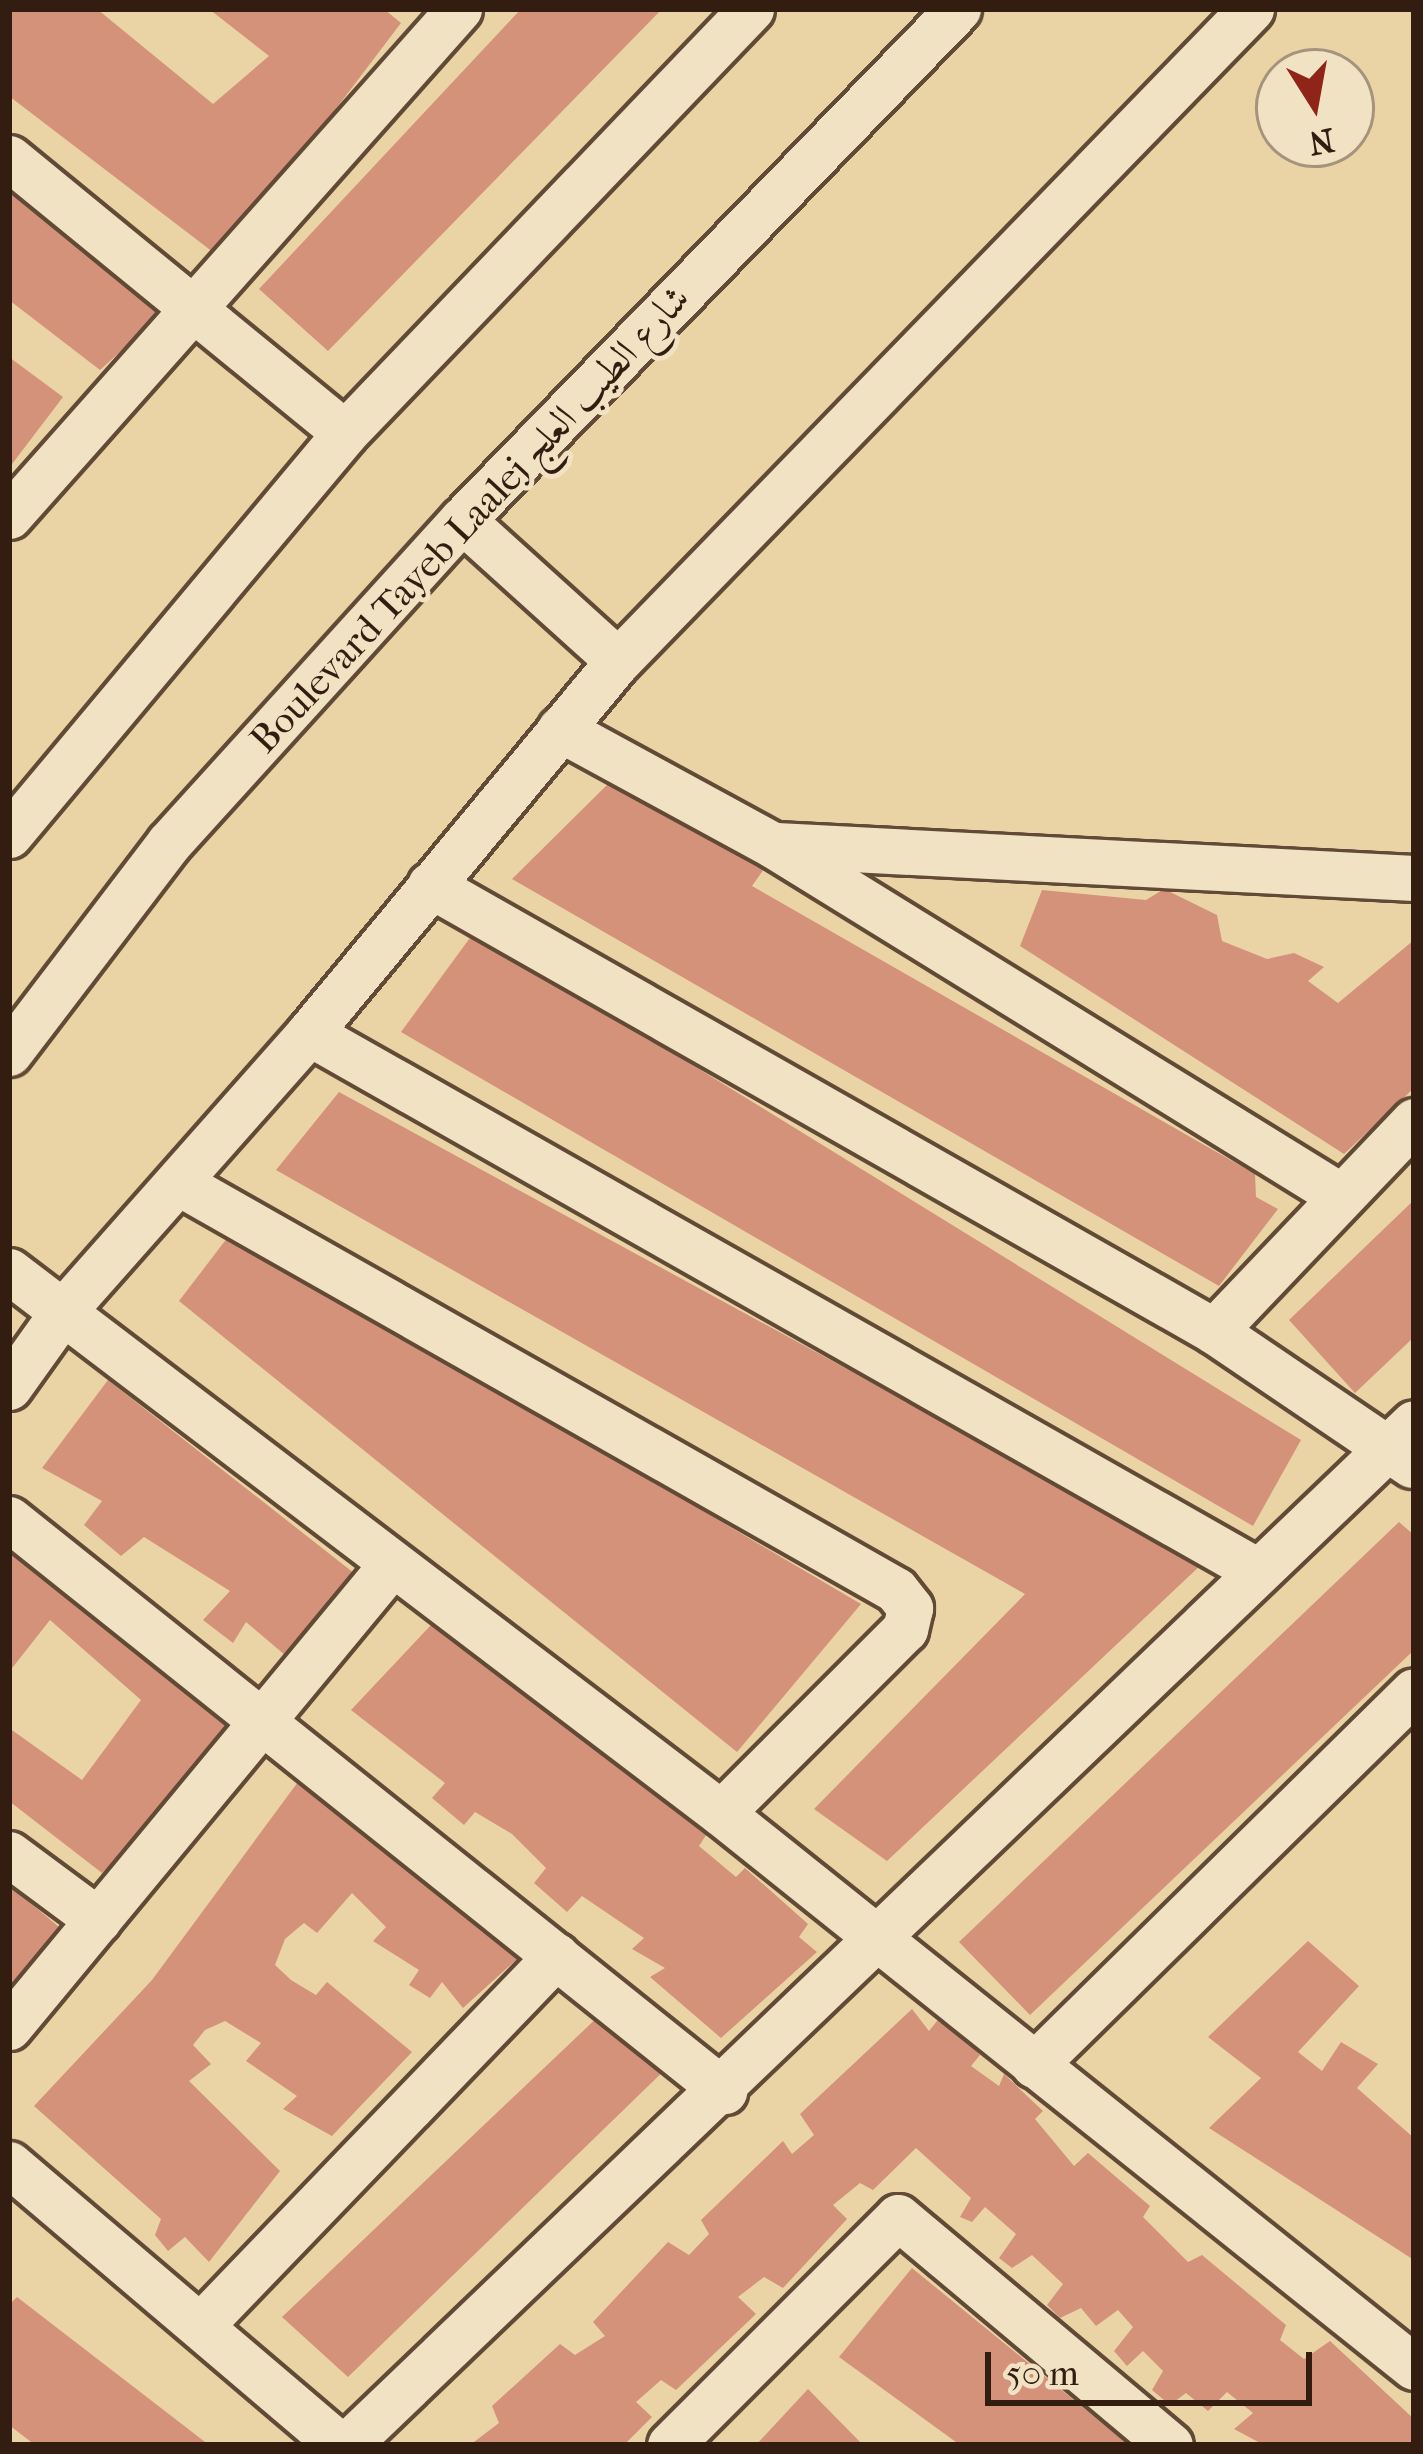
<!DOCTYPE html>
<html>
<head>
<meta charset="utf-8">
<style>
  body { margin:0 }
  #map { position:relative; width:1423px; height:2454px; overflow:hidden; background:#ead3a5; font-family:"IM FELL French Canon",Amiri,serif }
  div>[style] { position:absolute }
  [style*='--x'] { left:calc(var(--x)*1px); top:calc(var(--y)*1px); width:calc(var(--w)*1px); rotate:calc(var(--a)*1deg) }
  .building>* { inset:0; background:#d5927b }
  .roads { filter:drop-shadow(3px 0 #614a36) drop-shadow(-3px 0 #614a36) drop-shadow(0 3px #614a36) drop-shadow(0 -3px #614a36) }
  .street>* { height:45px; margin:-22.5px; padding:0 22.5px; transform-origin:22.5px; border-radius:22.5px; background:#f1e2c4 }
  span { translate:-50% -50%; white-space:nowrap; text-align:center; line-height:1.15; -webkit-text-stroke:10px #f1e2c4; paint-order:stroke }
  .street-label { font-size:39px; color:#331d11 }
  .frame { position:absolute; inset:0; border:12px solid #331d11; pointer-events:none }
  .north { position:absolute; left:1255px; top:48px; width:120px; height:120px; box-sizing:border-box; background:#f1e2c4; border:3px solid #a5937c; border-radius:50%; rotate:169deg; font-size:33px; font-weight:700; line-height:48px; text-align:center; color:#331d11 }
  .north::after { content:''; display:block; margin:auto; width:42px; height:54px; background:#8f2418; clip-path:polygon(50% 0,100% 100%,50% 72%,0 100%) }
  .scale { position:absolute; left:985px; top:2352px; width:327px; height:54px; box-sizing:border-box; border:6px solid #331d11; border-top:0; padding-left:15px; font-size:36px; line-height:42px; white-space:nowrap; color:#331d11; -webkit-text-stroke:9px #f1e2c4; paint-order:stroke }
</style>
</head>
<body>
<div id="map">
  <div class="building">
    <div style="clip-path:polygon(9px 9px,97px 9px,213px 104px,269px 56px,209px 9px,384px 9px,401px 23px,222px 259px,9px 96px)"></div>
    <div style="clip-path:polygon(521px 9px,662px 9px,328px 351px,259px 289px)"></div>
    <div style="clip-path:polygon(9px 185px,165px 311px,100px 370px,9px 300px)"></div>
    <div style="clip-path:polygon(9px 357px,63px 397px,9px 468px)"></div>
    <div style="clip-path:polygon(609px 783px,764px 869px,752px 886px,1255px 1174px,1256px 1197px,1278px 1209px,1219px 1286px,512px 879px)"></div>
    <div style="clip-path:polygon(1164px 889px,1217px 915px,1222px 941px,1267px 959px,1294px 953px,1324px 967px,1308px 981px,1338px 1003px,1414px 940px,1414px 1088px,1344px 1154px,1020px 946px,1042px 890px,1146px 900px)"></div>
    <div style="clip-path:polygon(475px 931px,1301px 1440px,1253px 1526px,401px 1032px)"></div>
    <div style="clip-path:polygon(339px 1092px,1203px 1563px,887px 1861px,814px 1809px,1025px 1594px,276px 1170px)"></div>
    <div style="clip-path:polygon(1414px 1200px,1414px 1337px,1355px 1393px,1289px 1320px)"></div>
    <div style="clip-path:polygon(231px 1233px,861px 1604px,737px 1752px,179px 1301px)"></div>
    <div style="clip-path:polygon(108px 1380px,359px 1577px,292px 1661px,246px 1622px,233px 1643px,203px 1620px,230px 1591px,144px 1537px,121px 1556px,84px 1525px,102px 1501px,42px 1468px)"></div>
    <div style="clip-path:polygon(1399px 1522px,1414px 1535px,1414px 1650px,1030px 2015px,959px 1942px)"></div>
    <div style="clip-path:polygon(9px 1535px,244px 1719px,179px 1803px,102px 1873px,9px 1801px,9px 1728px,82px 1780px,141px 1700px,50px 1620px,9px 1672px)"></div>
    <div style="clip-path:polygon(431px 1625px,710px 1829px,699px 1846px,736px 1877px,745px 1868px,808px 1924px,799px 1937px,817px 1952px,721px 2038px,650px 1977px,665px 1968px,632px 1949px,644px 1938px,582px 1896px,567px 1912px,534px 1883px,546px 1868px,512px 1834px,475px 1812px,464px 1825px,432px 1798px,445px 1783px,351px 1710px)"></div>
    <div style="clip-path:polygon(309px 1767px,517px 1959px,463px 2008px,442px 1982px,430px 1998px,409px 1985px,419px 1970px,373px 1941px,386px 1927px,352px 1893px,317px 1933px,304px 1923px,285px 1939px,275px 1965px,291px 1980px,316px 1995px,327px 1982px,412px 2052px,332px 2136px,283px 2109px,297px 2096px,246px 2061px,261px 2043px,225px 2021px,205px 2030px,193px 2045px,211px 2064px,189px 2081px,280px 2171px,209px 2262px,185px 2237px,168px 2251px,155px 2235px,161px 2219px,34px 2106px,152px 1980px)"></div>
    <div style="clip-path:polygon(9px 1885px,65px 1932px,9px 1996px)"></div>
    <div style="clip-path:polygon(1308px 1941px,1359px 1986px,1298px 2052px,1322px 2071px,1341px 2042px,1378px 2064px,1357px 2088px,1414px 2138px,1414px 2260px,1209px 2128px,1261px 2078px,1208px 2037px)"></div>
    <div style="clip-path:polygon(912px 2009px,929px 2031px,941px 2016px,980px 2055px,971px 2066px,999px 2086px,1004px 2074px,1043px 2111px,1035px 2119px,1074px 2166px,1088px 2153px,1150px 2206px,1143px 2217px,1188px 2262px,1202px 2255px,1286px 2325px,1280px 2340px,1304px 2359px,1330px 2341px,1414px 2419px,1414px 2444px,1264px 2445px,1234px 2429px,1253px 2413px,1227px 2392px,1208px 2411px,1186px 2393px,1170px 2405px,1152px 2390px,1163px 2371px,1143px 2351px,1127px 2366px,1114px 2351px,1133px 2327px,1118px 2310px,1096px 2326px,1081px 2308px,1060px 2318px,1047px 2305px,1063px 2284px,1032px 2255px,1012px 2268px,999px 2258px,1016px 2234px,985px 2207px,972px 2222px,960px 2217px,971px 2198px,916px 2148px,873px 2190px,860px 2183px,833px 2205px,847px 2219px,783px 2288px,764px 2277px,738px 2297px,756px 2314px,676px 2390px,661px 2380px,636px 2402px,652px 2417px,624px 2445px,470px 2445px,499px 2423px,492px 2406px,560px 2344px,575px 2355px,605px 2336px,593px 2322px,668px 2242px,689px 2255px,709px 2234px,701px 2220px,783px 2141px,792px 2154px,814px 2135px,800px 2114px)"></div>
    <div style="clip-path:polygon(603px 2012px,675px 2060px,348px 2377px,282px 2317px)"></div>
    <div style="clip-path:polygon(912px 2268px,1129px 2445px,960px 2445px,839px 2357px)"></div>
    <div style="clip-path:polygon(17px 2297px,209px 2445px,35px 2445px,9px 2425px,9px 2305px)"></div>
    <div style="clip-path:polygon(808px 2389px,863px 2445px,756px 2445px)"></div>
  </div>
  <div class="roads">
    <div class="street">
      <div style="--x:9;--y:158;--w:434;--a:39.3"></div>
      <div style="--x:9;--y:516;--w:678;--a:-48.41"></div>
      <div style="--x:462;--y:520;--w:210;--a:42.1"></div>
      <div style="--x:618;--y:661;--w:909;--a:-45.85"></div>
      <div style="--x:560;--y:729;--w:243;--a:28.6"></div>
      <div style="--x:773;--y:845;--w:665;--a:31.73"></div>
      <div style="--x:9;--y:835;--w:524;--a:-50.11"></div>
      <div style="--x:345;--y:433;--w:587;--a:-46.24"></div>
      <div style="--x:776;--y:845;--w:639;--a:2.96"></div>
      <div style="--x:430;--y:885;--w:902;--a:29.63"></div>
      <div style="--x:1214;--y:1331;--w:239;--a:34.1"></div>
      <div style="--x:309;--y:1033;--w:1086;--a:29.56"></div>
      <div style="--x:9;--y:1053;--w:264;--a:-52.7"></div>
      <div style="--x:169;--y:843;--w:436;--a:-47.8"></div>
      <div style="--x:462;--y:520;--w:712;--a:-45.85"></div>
      <div style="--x:179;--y:1183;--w:824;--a:29.58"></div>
      <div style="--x:896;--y:1590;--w:23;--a:52"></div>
      <div style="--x:910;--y:1608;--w:22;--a:103"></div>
      <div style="--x:905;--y:1629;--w:260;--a:135"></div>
      <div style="--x:9;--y:1271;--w:895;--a:37.28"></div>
      <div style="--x:721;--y:1813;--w:887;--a:38.64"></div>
      <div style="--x:1214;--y:1331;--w:290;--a:-46.4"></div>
      <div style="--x:9;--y:1387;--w:95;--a:-54.5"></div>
      <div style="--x:64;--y:1310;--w:370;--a:-48.5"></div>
      <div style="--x:309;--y:1033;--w:484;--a:-50.3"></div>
      <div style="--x:9;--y:1519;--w:916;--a:38.66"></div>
      <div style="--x:9;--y:1854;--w:111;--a:36.6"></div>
      <div style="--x:9;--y:2027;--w:599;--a:-50.41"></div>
      <div style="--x:1034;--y:2065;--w:533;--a:-44.54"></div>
      <div style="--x:9;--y:2164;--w:433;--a:40.4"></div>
      <div style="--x:202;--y:2324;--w:511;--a:-46.11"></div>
      <div style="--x:347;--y:2445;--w:1477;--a:-43.77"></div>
      <div style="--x:670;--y:2445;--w:322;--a:-45"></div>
      <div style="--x:898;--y:2217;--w:355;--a:40"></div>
    </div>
  </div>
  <div class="street-label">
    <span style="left:470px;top:519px;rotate:-47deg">Boulevard Tayeb Laalej شارع الطيب العلج</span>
  </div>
  <div class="frame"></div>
  <div class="north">N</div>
  <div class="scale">50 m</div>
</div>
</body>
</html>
